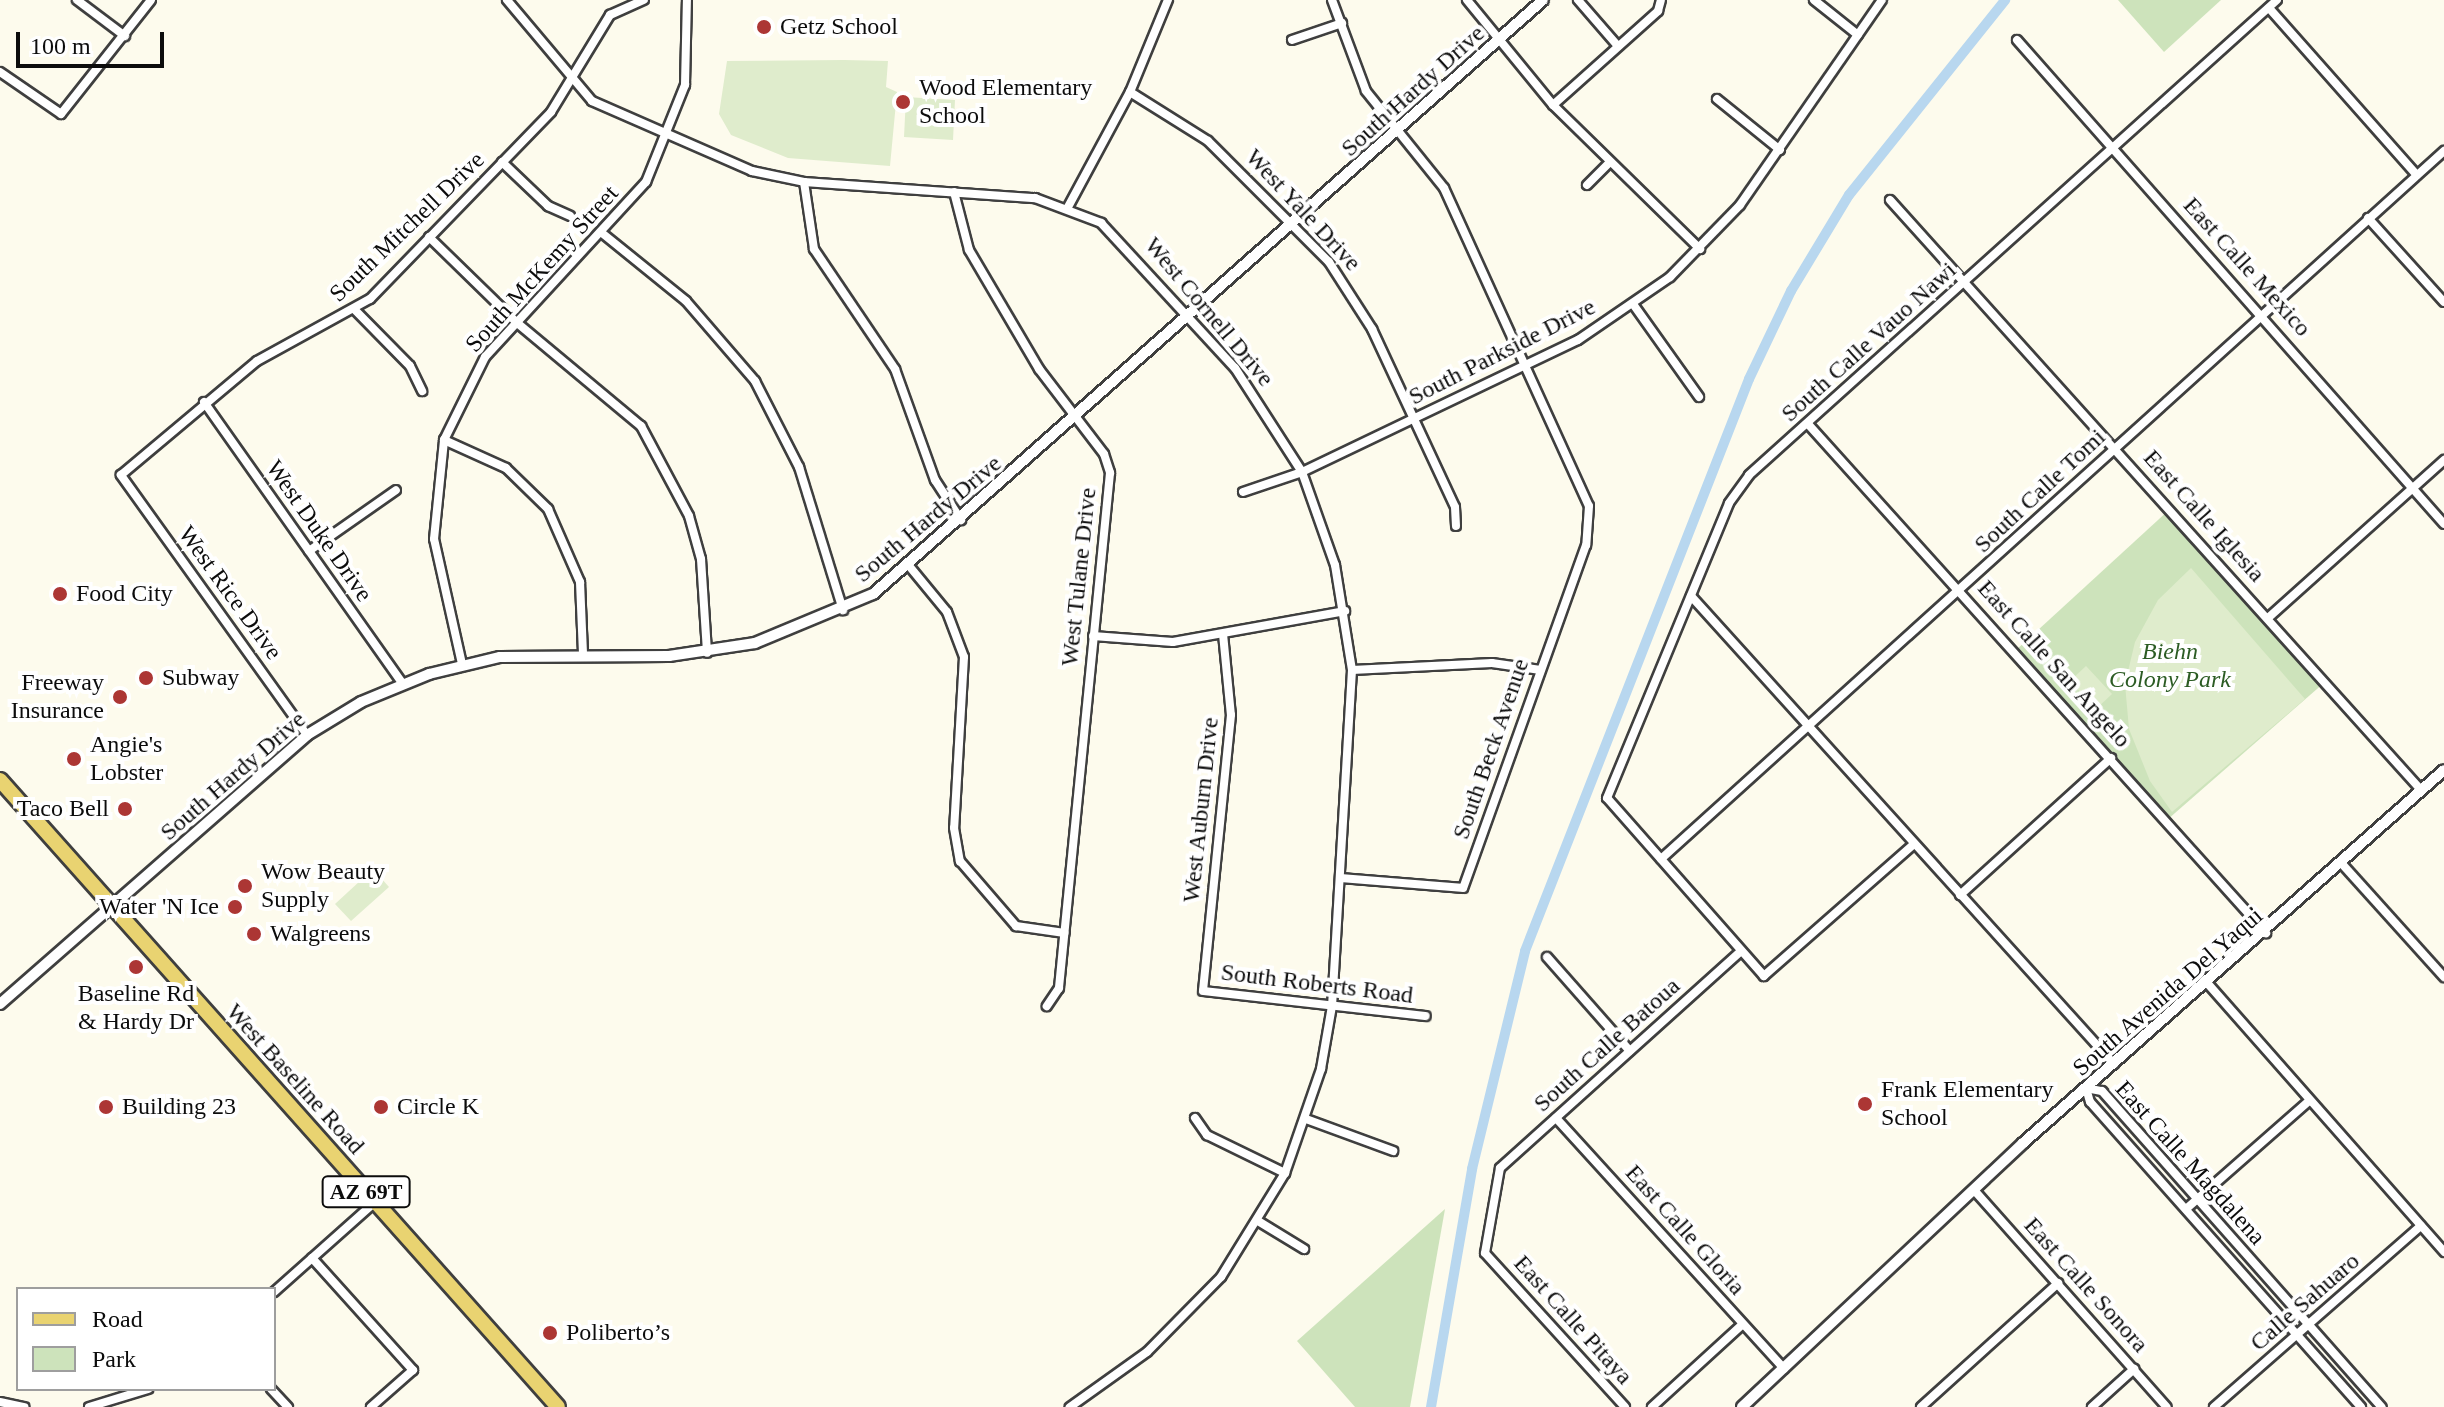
<!DOCTYPE html>
<html>
<head>
<meta charset="utf-8">
<style>
  body { margin:0 }
  #map { position:relative; width:2444px; height:1407px; overflow:hidden; background:#fdfbed; font-family:Georgia,serif }
  div>[style] { position:absolute }
  [style*='--x'] { left:calc(var(--x)*1px); top:calc(var(--y)*1px); width:calc(var(--w)*1px); rotate:calc(var(--a)*1deg) }
  .green>* { inset:0; background:#cde3bb }
  .pitch>* { inset:0; background:#dfeccc }
  .canal>* { height:10px; margin:-5px; padding:0 5px; transform-origin:5px; border-radius:5px; background:#b8d7ef }
  .roads { filter:drop-shadow(2px 0 #3f3f3f) drop-shadow(-2px 0 #3f3f3f) drop-shadow(0 2px #3f3f3f) drop-shadow(0 -2px #3f3f3f) }
  .minor>* { height:8px; margin:-4px; padding:0 4px; transform-origin:4px; border-radius:4px; background:#fff }
  .tertiary>* { height:10px; margin:-5px; padding:0 5px; transform-origin:5px; border-radius:5px; background:#fff }
  .primary>* { height:14px; margin:-7px; padding:0 7px; transform-origin:7px; border-radius:7px; background:#e9d371 }
  .dots>* { width:22px; height:22px; translate:-50% -50%; box-sizing:border-box; border:4px solid #fff; border-radius:50% }
  span { translate:-50% -50%; white-space:nowrap; text-align:center; line-height:1.15; -webkit-text-stroke:8px #fff; paint-order:stroke }
  .shield-label span { padding:2px 6px; background:#fff; border:2px solid; border-radius:6px; -webkit-text-stroke-width:0 }
  .shield-label { font-size:22px; color:#0c0c0c; font-weight:700 }
  .poi-label { font-size:24px; color:#0c0c0c }
  .left { translate:0 -50%; text-align:left }
  .right { translate:-100% -50%; text-align:right }
  .street-label { font-size:24px; color:#0c0c0c }
  .park-label { font-size:24px; color:#2c5c24; font-style:italic }
  .legend { position:absolute; left:16px; top:1287px; width:260px; height:104px; box-sizing:border-box; background:#fff; border:2px solid #9e9e9e; margin:0; padding:10px 14px; list-style:none; font-size:24px; color:#0c0c0c }
  .legend li { display:flex; align-items:center; gap:16px; height:40px }
  .legend b { width:40px; border:2px solid #9e9e9e }
  .scale { position:absolute; left:16px; top:32px; width:148px; height:36px; box-sizing:border-box; border:4px solid #0c0c0c; border-top:0; padding-left:10px; font-size:24px; line-height:28px; white-space:nowrap; color:#0c0c0c; -webkit-text-stroke:6px #fff; paint-order:stroke }
</style>
</head>
<body>
<div id="map">
  <div class="green">
    <div style="clip-path:polygon(2118px 0,2221px 0,2164px 52px)"></div>
    <div style="clip-path:polygon(2170px 509px,2325px 682px,2167px 820px,2015px 651px)"></div>
    <div style="clip-path:polygon(1445px 1209px,1410px 1407px,1355px 1407px,1297px 1341px)"></div>
  </div>
  <div class="pitch">
    <div style="clip-path:polygon(844px 60px,888px 61px,886px 87px,897px 92px,890px 166px,788px 158px,731px 135px,719px 114px,727px 61px)"></div>
    <div style="clip-path:polygon(906px 97px,955px 100px,953px 140px,904px 137px)"></div>
    <div style="clip-path:polygon(2191px 568px,2305px 699px,2172px 812px,2150px 781px,2129px 729px,2125px 684px,2135px 642px,2158px 600px)"></div>
    <div style="clip-path:polygon(2086px 666px,2112px 694px,2096px 709px,2070px 681px)"></div>
    <div style="clip-path:polygon(373px 869px,389px 887px,351px 921px,335px 904px)"></div>
  </div>
  <div class="canal">
    <div style="--x:1431;--y:1407;--w:242;--a:-80.2"></div>
    <div style="--x:1472;--y:1169;--w:224;--a:-76.3"></div>
    <div style="--x:1525;--y:951;--w:614;--a:-68.61"></div>
    <div style="--x:1749;--y:379;--w:98;--a:-64.5"></div>
    <div style="--x:1791;--y:291;--w:112;--a:-58.9"></div>
    <div style="--x:1849;--y:195;--w:250;--a:-51.3"></div>
  </div>
  <div class="roads">
    <div class="minor">
      <div style="--x:77;--y:0;--w:60;--a:36.9"></div>
      <div style="--x:507;--y:0;--w:132;--a:49.9"></div>
      <div style="--x:592;--y:101;--w:175;--a:23.6"></div>
      <div style="--x:752;--y:171;--w:53;--a:11.9"></div>
      <div style="--x:804;--y:182;--w:232;--a:4"></div>
      <div style="--x:1035;--y:198;--w:71;--a:20.7"></div>
      <div style="--x:1101;--y:223;--w:197;--a:47.3"></div>
      <div style="--x:1235;--y:368;--w:124;--a:57.2"></div>
      <div style="--x:1302;--y:472;--w:99;--a:70.5"></div>
      <div style="--x:1335;--y:565;--w:106;--a:80.8"></div>
      <div style="--x:1352;--y:670;--w:337;--a:93.4"></div>
      <div style="--x:1332;--y:1006;--w:64;--a:99.9"></div>
      <div style="--x:1321;--y:1069;--w:110;--a:109.1"></div>
      <div style="--x:1285;--y:1173;--w:122;--a:121.6"></div>
      <div style="--x:1221;--y:1277;--w:105;--a:134.6"></div>
      <div style="--x:1147;--y:1352;--w:95;--a:144.5"></div>
      <div style="--x:1332;--y:0;--w:97;--a:69.5"></div>
      <div style="--x:1366;--y:91;--w:124;--a:51.2"></div>
      <div style="--x:1444;--y:188;--w:349;--a:65.5"></div>
      <div style="--x:1589;--y:506;--w:39;--a:94"></div>
      <div style="--x:1586;--y:545;--w:364;--a:109.7"></div>
      <div style="--x:1463;--y:888;--w:122;--a:-175.3"></div>
      <div style="--x:1467;--y:0;--w:136;--a:50.7"></div>
      <div style="--x:1553;--y:105;--w:206;--a:44.4"></div>
      <div style="--x:1578;--y:0;--w:61;--a:49"></div>
      <div style="--x:1814;--y:0;--w:56;--a:38.5"></div>
      <div style="--x:2269;--y:8;--w:223;--a:48.5"></div>
      <div style="--x:1292;--y:40;--w:53;--a:-18.8"></div>
      <div style="--x:2017;--y:40;--w:645;--a:48.58"></div>
      <div style="--x:0;--y:72;--w:74;--a:34.5"></div>
      <div style="--x:61;--y:114;--w:145;--a:-51.7"></div>
      <div style="--x:1130;--y:92;--w:92;--a:32.1"></div>
      <div style="--x:1208;--y:141;--w:171;--a:45"></div>
      <div style="--x:1329;--y:262;--w:80;--a:57.3"></div>
      <div style="--x:1372;--y:329;--w:196;--a:65"></div>
      <div style="--x:1455;--y:507;--w:19;--a:87"></div>
      <div style="--x:1717;--y:99;--w:81;--a:39"></div>
      <div style="--x:1553;--y:105;--w:141;--a:-41.8"></div>
      <div style="--x:1658;--y:11;--w:11;--a:-75"></div>
      <div style="--x:502;--y:162;--w:64;--a:43.7"></div>
      <div style="--x:548;--y:206;--w:24;--a:24"></div>
      <div style="--x:804;--y:182;--w:68;--a:81.5"></div>
      <div style="--x:814;--y:249;--w:145;--a:56"></div>
      <div style="--x:895;--y:369;--w:118;--a:70.2"></div>
      <div style="--x:935;--y:480;--w:48;--a:57"></div>
      <div style="--x:1587;--y:185;--w:30;--a:-45"></div>
      <div style="--x:954;--y:192;--w:60;--a:75.5"></div>
      <div style="--x:969;--y:250;--w:138;--a:59.5"></div>
      <div style="--x:1039;--y:369;--w:107;--a:52.6"></div>
      <div style="--x:1104;--y:454;--w:20;--a:72"></div>
      <div style="--x:1110;--y:473;--w:518;--a:95.66"></div>
      <div style="--x:1059;--y:988;--w:22;--a:124"></div>
      <div style="--x:1890;--y:200;--w:795;--a:48.01"></div>
      <div style="--x:1068;--y:207;--w:131;--a:-61.7"></div>
      <div style="--x:1130;--y:92;--w:100;--a:-67.6"></div>
      <div style="--x:2368;--y:218;--w:113;--a:47.9"></div>
      <div style="--x:602;--y:233;--w:108;--a:39"></div>
      <div style="--x:686;--y:301;--w:106;--a:49.2"></div>
      <div style="--x:755;--y:381;--w:97;--a:62.9"></div>
      <div style="--x:799;--y:467;--w:150;--a:72.9"></div>
      <div style="--x:429;--y:237;--w:122;--a:44.3"></div>
      <div style="--x:516;--y:322;--w:163;--a:39.8"></div>
      <div style="--x:641;--y:426;--w:102;--a:61.9"></div>
      <div style="--x:689;--y:516;--w:45;--a:74.4"></div>
      <div style="--x:701;--y:559;--w:94;--a:86.3"></div>
      <div style="--x:1633;--y:304;--w:114;--a:54.6"></div>
      <div style="--x:355;--y:310;--w:78;--a:45.5"></div>
      <div style="--x:410;--y:366;--w:28;--a:64"></div>
      <div style="--x:204;--y:402;--w:344;--a:54.8"></div>
      <div style="--x:1808;--y:424;--w:685;--a:48.02"></div>
      <div style="--x:444;--y:440;--w:68;--a:24.3"></div>
      <div style="--x:506;--y:468;--w:59;--a:44.3"></div>
      <div style="--x:548;--y:509;--w:80;--a:66.3"></div>
      <div style="--x:580;--y:582;--w:71;--a:87.6"></div>
      <div style="--x:1243;--y:492;--w:62;--a:-18.7"></div>
      <div style="--x:1302;--y:472;--w:306;--a:-25.6"></div>
      <div style="--x:1578;--y:340;--w:112;--a:-34.4"></div>
      <div style="--x:1670;--y:277;--w:100;--a:-45.8"></div>
      <div style="--x:1740;--y:205;--w:249;--a:-55.3"></div>
      <div style="--x:309;--y:551;--w:106;--a:-35"></div>
      <div style="--x:910;--y:567;--w:58;--a:50.6"></div>
      <div style="--x:947;--y:612;--w:48;--a:69.3"></div>
      <div style="--x:964;--y:657;--w:171;--a:93.3"></div>
      <div style="--x:954;--y:828;--w:34;--a:80"></div>
      <div style="--x:960;--y:861;--w:86;--a:49.3"></div>
      <div style="--x:1016;--y:926;--w:49;--a:8.3"></div>
      <div style="--x:1691;--y:596;--w:631;--a:47.89"></div>
      <div style="--x:2268;--y:618;--w:237;--a:-41.9"></div>
      <div style="--x:1223;--y:634;--w:81;--a:84.4"></div>
      <div style="--x:1231;--y:715;--w:277;--a:95.8"></div>
      <div style="--x:1203;--y:991;--w:224;--a:6.4"></div>
      <div style="--x:1093;--y:636;--w:80;--a:4.3"></div>
      <div style="--x:1173;--y:642;--w:175;--a:-10.2"></div>
      <div style="--x:462;--y:664;--w:128;--a:-102.6"></div>
      <div style="--x:434;--y:539;--w:100;--a:-84.2"></div>
      <div style="--x:444;--y:440;--w:93;--a:-63.7"></div>
      <div style="--x:485;--y:357;--w:238;--a:-47.4"></div>
      <div style="--x:646;--y:182;--w:105;--a:-68.1"></div>
      <div style="--x:685;--y:85;--w:85;--a:-88.7"></div>
      <div style="--x:1352;--y:670;--w:140;--a:-2.9"></div>
      <div style="--x:1492;--y:663;--w:49;--a:8.3"></div>
      <div style="--x:307;--y:735;--w:320;--a:-125.6"></div>
      <div style="--x:121;--y:475;--w:177;--a:-40"></div>
      <div style="--x:257;--y:361;--w:129;--a:-28.8"></div>
      <div style="--x:370;--y:299;--w:260;--a:-45.9"></div>
      <div style="--x:551;--y:112;--w:114;--a:-58.7"></div>
      <div style="--x:610;--y:15;--w:37;--a:-24"></div>
      <div style="--x:1914;--y:844;--w:200;--a:138.7"></div>
      <div style="--x:1764;--y:976;--w:237;--a:-131.4"></div>
      <div style="--x:1607;--y:798;--w:319;--a:-67.5"></div>
      <div style="--x:1729;--y:503;--w:34;--a:-54"></div>
      <div style="--x:1749;--y:475;--w:710;--a:-41.98"></div>
      <div style="--x:1661;--y:859;--w:1056;--a:-42.12"></div>
      <div style="--x:2343;--y:865;--w:151;--a:48"></div>
      <div style="--x:1960;--y:895;--w:204;--a:-42.2"></div>
      <div style="--x:1547;--y:957;--w:125;--a:48.6"></div>
      <div style="--x:2209;--y:985;--w:356;--a:48.6"></div>
      <div style="--x:1195;--y:1118;--w:21;--a:55"></div>
      <div style="--x:1207;--y:1135;--w:87;--a:26"></div>
      <div style="--x:1556;--y:1118;--w:339;--a:47.7"></div>
      <div style="--x:1306;--y:1119;--w:93;--a:20.2"></div>
      <div style="--x:1974;--y:1190;--w:290;--a:48.4"></div>
      <div style="--x:2186;--y:1209;--w:164;--a:-41.3"></div>
      <div style="--x:1258;--y:1221;--w:54;--a:31.3"></div>
      <div style="--x:312;--y:1258;--w:151;--a:48"></div>
      <div style="--x:413;--y:1370;--w:56;--a:138.6"></div>
      <div style="--x:274;--y:1292;--w:135;--a:-41.7"></div>
      <div style="--x:271;--y:1389;--w:25;--a:47"></div>
      <div style="--x:0;--y:1402;--w:25;--a:12"></div>
      <div style="--x:89;--y:1407;--w:62;--a:-17"></div>
      <div style="--x:1625;--y:1407;--w:208;--a:-132.3"></div>
      <div style="--x:1485;--y:1253;--w:86;--a:-80"></div>
      <div style="--x:1500;--y:1168;--w:324;--a:-42"></div>
      <div style="--x:1652;--y:1407;--w:123;--a:-42.4"></div>
      <div style="--x:1921;--y:1407;--w:185;--a:-42.1"></div>
      <div style="--x:2092;--y:1407;--w:57;--a:-42.1"></div>
      <div style="--x:2214;--y:1407;--w:275;--a:-41.2"></div>
      <div style="--x:2361;--y:1407;--w:408;--a:-131.6"></div>
      <div style="--x:2090;--y:1102;--w:15;--a:-106"></div>
      <div style="--x:2086;--y:1088;--w:16;--a:11"></div>
      <div style="--x:2102;--y:1091;--w:422;--a:48.5"></div>
    </div>
    <div class="tertiary">
      <div style="--x:0;--y:1004;--w:408;--a:-41.2"></div>
      <div style="--x:307;--y:735;--w:63;--a:-31.4"></div>
      <div style="--x:361;--y:702;--w:74;--a:-22.4"></div>
      <div style="--x:429;--y:674;--w:73;--a:-13.5"></div>
      <div style="--x:500;--y:657;--w:169;--a:-0.3"></div>
      <div style="--x:669;--y:656;--w:87;--a:-8.6"></div>
      <div style="--x:755;--y:643;--w:128;--a:-22.6"></div>
      <div style="--x:873;--y:594;--w:895;--a:-41.56"></div>
      <div style="--x:1742;--y:1407;--w:386;--a:-43.2"></div>
      <div style="--x:2023;--y:1143;--w:562;--a:-41.54"></div>
    </div>
    <div class="primary">
      <div style="--x:0;--y:780;--w:839;--a:48.33"></div>
    </div>
  </div>
  <div class="dots">
    <div style="left:764px;top:27px;background:#ac3634"></div>
    <div style="left:903px;top:102px;background:#ac3634"></div>
    <div style="left:60px;top:594px;background:#ac3634"></div>
    <div style="left:146px;top:678px;background:#ac3634"></div>
    <div style="left:120px;top:697px;background:#ac3634"></div>
    <div style="left:74px;top:759px;background:#ac3634"></div>
    <div style="left:125px;top:809px;background:#ac3634"></div>
    <div style="left:245px;top:886px;background:#ac3634"></div>
    <div style="left:235px;top:907px;background:#ac3634"></div>
    <div style="left:254px;top:934px;background:#ac3634"></div>
    <div style="left:136px;top:967px;background:#ac3634"></div>
    <div style="left:1865px;top:1104px;background:#ac3634"></div>
    <div style="left:106px;top:1107px;background:#ac3634"></div>
    <div style="left:381px;top:1107px;background:#ac3634"></div>
    <div style="left:550px;top:1333px;background:#ac3634"></div>
  </div>
  <div class="shield-label">
    <span style="left:366px;top:1192px">AZ 69T</span>
  </div>
  <div class="poi-label">
    <span class="left" style="left:780px;top:27px">Getz School</span>
    <span class="left" style="left:919px;top:102px">Wood Elementary<br>School</span>
    <span class="left" style="left:76px;top:594px">Food City</span>
    <span class="left" style="left:162px;top:678px">Subway</span>
    <span class="right" style="left:104px;top:697px">Freeway<br>Insurance</span>
    <span class="left" style="left:90px;top:759px">Angie's<br>Lobster</span>
    <span class="right" style="left:109px;top:809px">Taco Bell</span>
    <span class="left" style="left:261px;top:886px">Wow Beauty<br>Supply</span>
    <span class="right" style="left:219px;top:907px">Water 'N Ice</span>
    <span class="left" style="left:270px;top:934px">Walgreens</span>
    <span style="left:136px;top:1008px">Baseline Rd<br>&amp; Hardy Dr</span>
    <span class="left" style="left:1881px;top:1104px">Frank Elementary<br>School</span>
    <span class="left" style="left:122px;top:1107px">Building 23</span>
    <span class="left" style="left:397px;top:1107px">Circle K</span>
    <span class="left" style="left:566px;top:1333px">Poliberto’s</span>
  </div>
  <div class="street-label">
    <span style="left:1413px;top:91px;rotate:-42deg">South Hardy Drive</span>
    <span style="left:1303px;top:210px;rotate:47deg">West Yale Drive</span>
    <span style="left:407px;top:227px;rotate:-44deg">South Mitchell Drive</span>
    <span style="left:2247px;top:267px;rotate:48deg">East Calle Mexico</span>
    <span style="left:542px;top:269px;rotate:-48deg">South McKemy Street</span>
    <span style="left:1209px;top:312px;rotate:50deg">West Cornell Drive</span>
    <span style="left:1869px;top:342px;rotate:-42deg">South Calle Vauo Nawi</span>
    <span style="left:1502px;top:352px;rotate:-27deg">South Parkside Drive</span>
    <span style="left:2040px;top:491px;rotate:-43deg">South Calle Tomi</span>
    <span style="left:2204px;top:516px;rotate:48deg">East Calle Iglesia</span>
    <span style="left:928px;top:519px;rotate:-40deg">South Hardy Drive</span>
    <span style="left:319px;top:531px;rotate:55deg">West Duke Drive</span>
    <span style="left:1079px;top:577px;rotate:-84deg">West Tulane Drive</span>
    <span style="left:230px;top:593px;rotate:54deg">West Rice Drive</span>
    <span style="left:2054px;top:664px;rotate:48deg">East Calle San Angelo</span>
    <span style="left:1491px;top:749px;rotate:-71deg">South Beck Avenue</span>
    <span style="left:233px;top:776px;rotate:-41deg">South Hardy Drive</span>
    <span style="left:1201px;top:810px;rotate:-84deg">West Auburn Drive</span>
    <span style="left:1317px;top:984px;rotate:7deg">South Roberts Road</span>
    <span style="left:2168px;top:992px;rotate:-41deg">South Avenida Del Yaqui</span>
    <span style="left:1607px;top:1045px;rotate:-42deg">South Calle Batoua</span>
    <span style="left:295px;top:1079px;rotate:48deg">West Baseline Road</span>
    <span style="left:2190px;top:1163px;rotate:48deg">East Calle Magdalena</span>
    <span style="left:1685px;top:1230px;rotate:48deg">East Calle Gloria</span>
    <span style="left:2086px;top:1285px;rotate:48deg">East Calle Sonora</span>
    <span style="left:2305px;top:1302px;rotate:-41deg">Calle Sahuaro</span>
    <span style="left:1573px;top:1320px;rotate:48deg">East Calle Pitaya</span>
  </div>
  <div class="park-label">
    <span style="left:2170px;top:666px">Biehn<br>Colony Park</span>
  </div>
  <ul class="legend">
  <li><b style="height:10px;background:#e9d371"></b>Road</li>
  <li><b style="height:22px;background:#cde3bb"></b>Park</li>
  </ul>
  <div class="scale">100 m</div>
</div>
</body>
</html>
